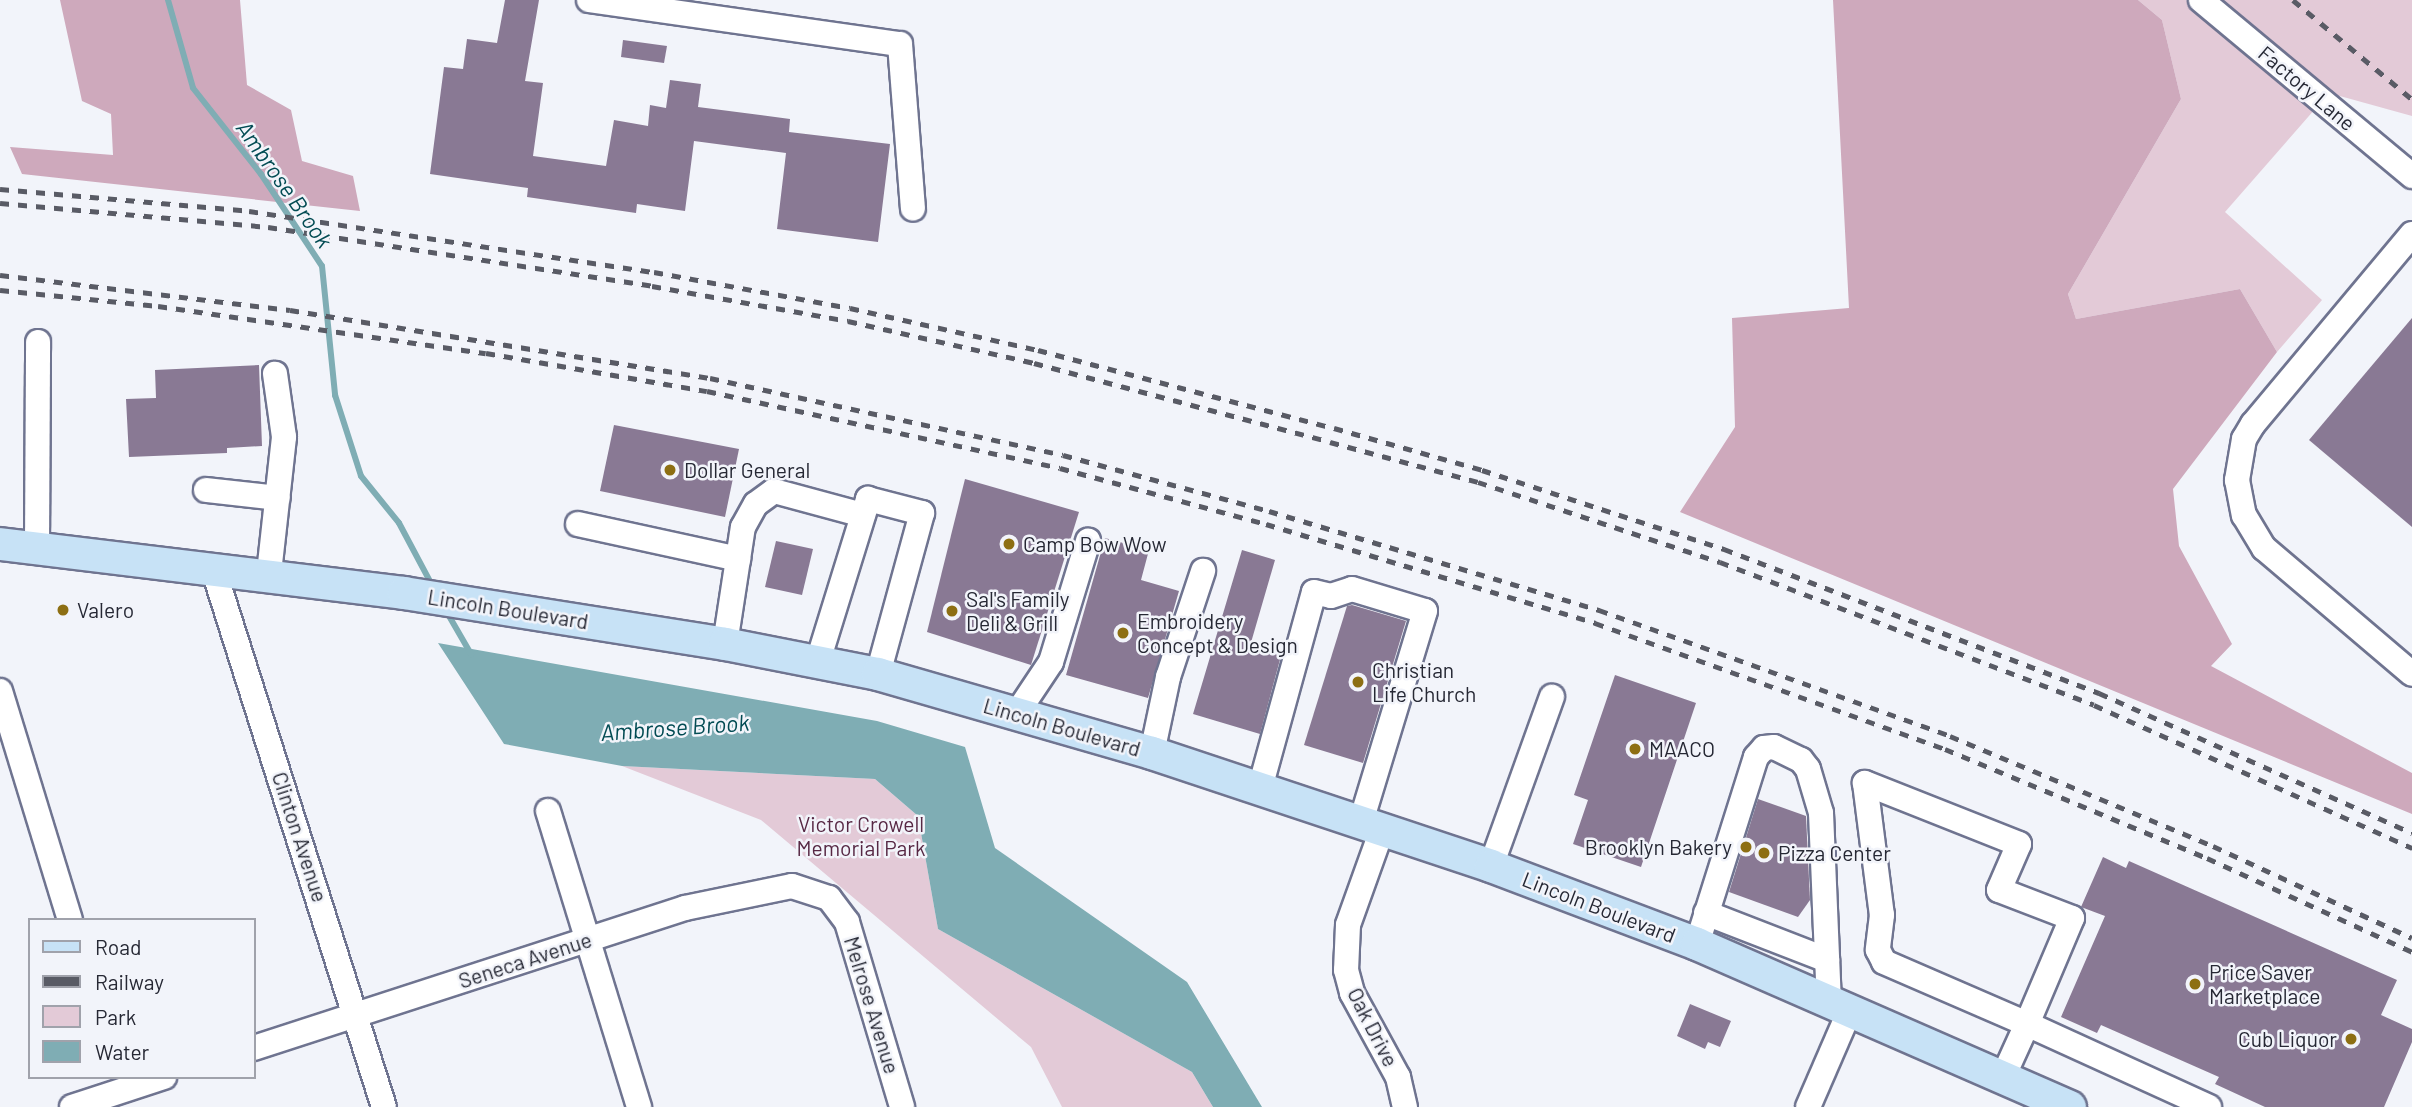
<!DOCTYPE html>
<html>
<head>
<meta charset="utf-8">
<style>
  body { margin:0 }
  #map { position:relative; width:2412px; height:1107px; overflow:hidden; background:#f2f4fa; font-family:Barlow,sans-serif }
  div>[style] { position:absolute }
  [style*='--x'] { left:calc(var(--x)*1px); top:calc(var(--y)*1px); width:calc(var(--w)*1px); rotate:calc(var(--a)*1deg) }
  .green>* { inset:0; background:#e3cad7 }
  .forest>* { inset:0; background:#cea9bc }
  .water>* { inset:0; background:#7fadb4 }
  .stream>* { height:6px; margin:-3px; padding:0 3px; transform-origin:3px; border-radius:3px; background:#7fadb4 }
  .building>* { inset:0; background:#897994 }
  .roads { filter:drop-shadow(2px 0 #6f7490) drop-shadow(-2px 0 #6f7490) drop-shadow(0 2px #6f7490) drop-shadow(0 -2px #6f7490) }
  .minor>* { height:24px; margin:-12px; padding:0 12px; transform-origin:12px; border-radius:12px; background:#fff }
  .major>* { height:32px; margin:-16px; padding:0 16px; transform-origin:16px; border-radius:16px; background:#c7e2f6 }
  .rail>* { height:5px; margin-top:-2.5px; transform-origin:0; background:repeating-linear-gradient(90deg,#595b65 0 9px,transparent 0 18px) }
  .dots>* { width:19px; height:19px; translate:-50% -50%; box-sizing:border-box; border:4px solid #f2f4fa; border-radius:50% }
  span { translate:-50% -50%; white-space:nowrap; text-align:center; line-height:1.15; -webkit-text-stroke:5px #f2f4fa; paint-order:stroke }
  .street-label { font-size:21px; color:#262834 }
  .poi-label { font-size:21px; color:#262834 }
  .left { translate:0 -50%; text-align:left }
  .right { translate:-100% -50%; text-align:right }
  .park-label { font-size:21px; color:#572844 }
  .water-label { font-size:23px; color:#024b53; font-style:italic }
  .legend { position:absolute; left:28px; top:918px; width:228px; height:161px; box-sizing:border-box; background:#f2f4fa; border:2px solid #a0a2ab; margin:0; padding:9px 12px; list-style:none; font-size:21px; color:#262834 }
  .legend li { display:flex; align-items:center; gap:14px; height:35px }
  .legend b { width:35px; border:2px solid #a0a2ab }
</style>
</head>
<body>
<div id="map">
  <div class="green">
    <div style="clip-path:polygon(2138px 0,2412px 0,2412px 116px,2329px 93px,2225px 212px,2322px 300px,2277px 352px,2240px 289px,2076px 319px,2068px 294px,2181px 99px,2162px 20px)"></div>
    <div style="clip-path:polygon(622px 766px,875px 779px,918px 816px,938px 929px,1192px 1072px,1213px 1107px,1062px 1107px,1031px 1047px,761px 820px)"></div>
  </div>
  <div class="forest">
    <div style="clip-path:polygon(60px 0,240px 0,247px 85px,291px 110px,302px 161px,353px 176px,360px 211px,22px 174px,10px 147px,113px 155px,111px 114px,82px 101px)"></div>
    <div style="clip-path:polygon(1833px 0,2138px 0,2162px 20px,2181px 99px,2068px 294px,2076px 319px,2240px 289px,2277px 352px,2173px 489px,2179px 546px,2232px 644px,2211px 666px,2412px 773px,2412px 814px,1680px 512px,1735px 427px,1732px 318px,1849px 308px)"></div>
  </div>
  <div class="water">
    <div style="clip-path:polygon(438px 643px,877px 721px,965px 747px,995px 848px,1187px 982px,1262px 1107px,1213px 1107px,1192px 1072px,938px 929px,918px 816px,875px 779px,622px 766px,504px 744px)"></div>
  </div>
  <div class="stream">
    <div style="--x:168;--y:0;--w:91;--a:74.1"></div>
    <div style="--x:193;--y:88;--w:110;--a:51.7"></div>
    <div style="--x:261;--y:174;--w:110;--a:56.5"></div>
    <div style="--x:322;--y:266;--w:130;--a:84.2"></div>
    <div style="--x:335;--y:395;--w:85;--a:72.2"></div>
    <div style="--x:361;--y:476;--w:60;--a:51"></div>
    <div style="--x:399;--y:523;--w:72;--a:62"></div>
    <div style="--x:445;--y:609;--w:52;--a:60"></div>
  </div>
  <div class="building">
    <div style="clip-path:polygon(505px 0,539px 0,525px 81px,543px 83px,533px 156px,606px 166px,614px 120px,648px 126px,650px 105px,666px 108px,670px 80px,701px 84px,698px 107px,790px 119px,789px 132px,890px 144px,878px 242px,777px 229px,786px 153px,694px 141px,685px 211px,637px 204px,636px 213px,527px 197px,528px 188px,430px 174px,444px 67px,463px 69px,467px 39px,497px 43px)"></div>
    <div style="clip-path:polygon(623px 40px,667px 46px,664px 63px,621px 57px)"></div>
    <div style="clip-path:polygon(2412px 318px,2412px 527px,2309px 440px)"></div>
    <div style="clip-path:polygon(259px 365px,262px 446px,227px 448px,227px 453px,129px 457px,126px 399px,156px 398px,155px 370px)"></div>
    <div style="clip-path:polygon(614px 425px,739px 449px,725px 517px,600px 491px)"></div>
    <div style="clip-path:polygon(965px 479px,1079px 512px,1031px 665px,927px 632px)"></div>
    <div style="clip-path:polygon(1105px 538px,1149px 550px,1141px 580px,1179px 591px,1148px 698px,1066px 675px)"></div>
    <div style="clip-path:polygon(776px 541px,813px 549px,802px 595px,765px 587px)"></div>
    <div style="clip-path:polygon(1242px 550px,1275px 560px,1250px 646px,1281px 656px,1260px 734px,1193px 714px)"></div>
    <div style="clip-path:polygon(1352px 605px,1406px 621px,1363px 763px,1304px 745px,1347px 606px)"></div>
    <div style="clip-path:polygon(1615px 675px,1696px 703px,1641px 867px,1573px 844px,1588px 800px,1574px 795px)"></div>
    <div style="clip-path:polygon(1758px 799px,1806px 816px,1810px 900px,1798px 917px,1729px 892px)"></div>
    <div style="clip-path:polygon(2103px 857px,2126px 868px,2129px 861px,2397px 980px,2381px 1015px,2412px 1029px,2412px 1042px,2384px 1107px,2265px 1107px,2215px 1084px,2219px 1077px,2101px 1025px,2097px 1033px,2061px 1017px,2105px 916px,2081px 907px)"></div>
    <div style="clip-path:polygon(1690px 1004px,1731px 1021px,1720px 1047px,1708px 1042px,1705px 1049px,1677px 1036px)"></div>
  </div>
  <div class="roads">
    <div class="minor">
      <div style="--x:589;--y:0;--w:314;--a:8.1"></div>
      <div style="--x:900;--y:44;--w:165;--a:85.5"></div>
      <div style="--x:2201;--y:0;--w:275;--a:39.8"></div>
      <div style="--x:2412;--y:234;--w:248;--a:129.9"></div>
      <div style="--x:2253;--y:424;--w:17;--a:121"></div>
      <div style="--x:2244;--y:439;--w:42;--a:99.7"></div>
      <div style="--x:2237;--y:480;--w:36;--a:79"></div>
      <div style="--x:2244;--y:515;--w:39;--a:59"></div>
      <div style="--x:2264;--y:548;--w:194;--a:40.4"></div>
      <div style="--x:206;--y:490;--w:72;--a:6.3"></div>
      <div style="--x:578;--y:524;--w:164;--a:12.3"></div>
      <div style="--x:37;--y:548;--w:206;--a:-89.7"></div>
      <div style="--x:213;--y:568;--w:565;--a:72.4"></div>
      <div style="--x:269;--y:573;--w:137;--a:-83.7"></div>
      <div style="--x:284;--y:437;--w:64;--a:-98.1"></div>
      <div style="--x:725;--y:644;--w:118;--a:-81.3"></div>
      <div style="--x:743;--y:527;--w:26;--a:-61"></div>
      <div style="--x:756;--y:504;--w:22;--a:-36"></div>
      <div style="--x:774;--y:491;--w:92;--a:15.1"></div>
      <div style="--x:818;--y:661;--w:170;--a:-72.8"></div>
      <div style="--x:868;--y:499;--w:56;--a:14.5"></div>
      <div style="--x:922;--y:513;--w:167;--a:105.3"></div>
      <div style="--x:0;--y:691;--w:239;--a:73"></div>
      <div style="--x:1017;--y:713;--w:61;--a:-56.3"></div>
      <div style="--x:1051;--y:662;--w:127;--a:-73"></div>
      <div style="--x:1152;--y:753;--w:78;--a:-78.1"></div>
      <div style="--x:1168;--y:677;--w:112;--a:-71.7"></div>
      <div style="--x:1260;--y:788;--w:203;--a:-74.6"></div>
      <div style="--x:1314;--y:592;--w:17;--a:13"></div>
      <div style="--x:1331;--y:596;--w:22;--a:-18"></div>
      <div style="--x:1352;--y:589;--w:76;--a:16.8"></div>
      <div style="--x:1425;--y:611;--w:220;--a:106.9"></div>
      <div style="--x:548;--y:811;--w:310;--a:72.9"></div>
      <div style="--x:1383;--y:827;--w:104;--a:109.7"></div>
      <div style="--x:1348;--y:925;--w:45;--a:92.5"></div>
      <div style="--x:1346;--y:970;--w:24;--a:75"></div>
      <div style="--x:1352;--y:993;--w:96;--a:61.3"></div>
      <div style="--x:1398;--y:1077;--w:31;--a:77"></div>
      <div style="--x:1491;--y:866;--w:180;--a:-70.2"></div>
      <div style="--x:1706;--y:913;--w:130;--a:21.2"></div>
      <div style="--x:1697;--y:944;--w:196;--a:-72.5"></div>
      <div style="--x:1756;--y:757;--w:12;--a:-48"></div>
      <div style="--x:1764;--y:748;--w:10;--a:-6"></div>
      <div style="--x:1774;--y:747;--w:30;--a:26"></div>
      <div style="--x:1801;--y:760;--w:11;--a:52"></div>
      <div style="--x:1808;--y:769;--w:46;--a:73.5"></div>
      <div style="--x:1821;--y:813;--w:187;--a:87.6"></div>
      <div style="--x:254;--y:1048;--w:453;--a:-18"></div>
      <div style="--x:685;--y:908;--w:109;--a:-11.6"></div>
      <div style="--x:792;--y:886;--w:39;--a:18"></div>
      <div style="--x:829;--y:898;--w:30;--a:53"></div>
      <div style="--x:847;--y:922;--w:193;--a:73.4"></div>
      <div style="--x:2003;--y:1077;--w:58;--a:-65.6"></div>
      <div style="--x:2027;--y:1024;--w:115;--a:-67"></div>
      <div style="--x:2072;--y:918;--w:78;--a:-159"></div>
      <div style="--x:1999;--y:890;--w:50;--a:-66.5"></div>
      <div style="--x:2019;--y:844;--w:166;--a:-158.4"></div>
      <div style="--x:1865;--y:783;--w:133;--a:82.7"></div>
      <div style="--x:1882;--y:915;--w:35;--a:97"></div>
      <div style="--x:1878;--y:950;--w:13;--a:63"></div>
      <div style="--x:1884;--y:962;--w:156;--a:23.4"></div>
      <div style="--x:2027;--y:1024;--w:200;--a:24.5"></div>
      <div style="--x:72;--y:1107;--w:97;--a:-18.1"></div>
      <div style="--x:1808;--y:1107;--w:106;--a:-66.6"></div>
    </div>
    <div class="major">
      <div style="--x:0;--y:544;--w:407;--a:6.9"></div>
      <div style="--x:404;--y:593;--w:325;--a:9"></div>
      <div style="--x:725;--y:644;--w:156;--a:11.1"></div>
      <div style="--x:878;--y:674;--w:285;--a:16.1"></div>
      <div style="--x:1152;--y:753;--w:357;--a:18.4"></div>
      <div style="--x:1491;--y:866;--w:220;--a:20.7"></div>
      <div style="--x:1697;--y:944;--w:407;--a:23.6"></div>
    </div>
  </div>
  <div class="rail">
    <div style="--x:2293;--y:0;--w:155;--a:39.8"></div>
    <div style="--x:0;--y:189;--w:250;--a:5"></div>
    <div style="--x:249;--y:211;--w:410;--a:8.6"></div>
    <div style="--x:654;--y:272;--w:199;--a:10.4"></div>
    <div style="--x:850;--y:308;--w:193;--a:12.6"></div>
    <div style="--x:1038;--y:350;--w:306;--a:14.8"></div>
    <div style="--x:1334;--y:428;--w:154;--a:15.8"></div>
    <div style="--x:1482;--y:470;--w:255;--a:18.1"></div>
    <div style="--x:1724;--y:549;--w:402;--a:21"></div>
    <div style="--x:2099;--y:693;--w:343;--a:24.1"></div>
    <div style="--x:0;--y:203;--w:269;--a:5.1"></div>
    <div style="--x:268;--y:227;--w:389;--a:8.7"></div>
    <div style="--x:652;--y:286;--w:199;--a:10.1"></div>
    <div style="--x:848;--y:321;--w:191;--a:12.7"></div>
    <div style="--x:1034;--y:363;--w:306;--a:14.9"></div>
    <div style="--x:1330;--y:442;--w:153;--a:15.1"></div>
    <div style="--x:1478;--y:482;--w:255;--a:18.3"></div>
    <div style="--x:1720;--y:562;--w:400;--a:20.9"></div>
    <div style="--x:2094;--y:705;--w:349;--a:24.2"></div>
    <div style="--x:0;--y:275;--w:292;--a:6.9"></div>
    <div style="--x:290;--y:310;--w:425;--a:9.2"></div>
    <div style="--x:710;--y:378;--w:361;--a:12.3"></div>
    <div style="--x:1063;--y:455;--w:213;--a:15.2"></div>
    <div style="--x:1269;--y:511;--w:345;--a:16.7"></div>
    <div style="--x:1599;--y:610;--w:373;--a:19.7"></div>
    <div style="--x:1950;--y:736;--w:285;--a:22.7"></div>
    <div style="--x:2213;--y:846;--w:219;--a:24.8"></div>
    <div style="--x:0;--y:290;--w:159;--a:5.8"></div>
    <div style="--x:158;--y:306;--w:331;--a:8.2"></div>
    <div style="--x:486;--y:353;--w:224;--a:9.8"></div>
    <div style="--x:707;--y:391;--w:361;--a:12.3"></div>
    <div style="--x:1060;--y:468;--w:213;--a:15.2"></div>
    <div style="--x:1266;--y:524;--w:344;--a:16.7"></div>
    <div style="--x:1595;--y:623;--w:372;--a:19.8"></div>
    <div style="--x:1945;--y:749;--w:284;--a:22.6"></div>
    <div style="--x:2207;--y:858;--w:226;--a:24.6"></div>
  </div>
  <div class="dots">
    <div style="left:670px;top:470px;background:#8d6f13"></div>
    <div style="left:1009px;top:544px;background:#8d6f13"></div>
    <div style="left:63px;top:610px;background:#8d6f13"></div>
    <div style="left:952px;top:611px;background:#8d6f13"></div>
    <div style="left:1123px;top:633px;background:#8d6f13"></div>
    <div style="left:1358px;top:682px;background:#8d6f13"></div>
    <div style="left:1635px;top:749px;background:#8d6f13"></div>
    <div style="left:1746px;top:847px;background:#8d6f13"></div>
    <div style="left:1764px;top:853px;background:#8d6f13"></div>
    <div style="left:2195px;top:984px;background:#8d6f13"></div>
    <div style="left:2351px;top:1039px;background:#8d6f13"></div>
  </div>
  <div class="street-label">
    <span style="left:2307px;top:88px;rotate:40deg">Factory Lane</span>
    <span style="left:508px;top:609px;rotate:9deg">Lincoln Boulevard</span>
    <span style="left:1062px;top:727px;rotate:16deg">Lincoln Boulevard</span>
    <span style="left:300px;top:837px;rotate:72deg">Clinton Avenue</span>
    <span style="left:1599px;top:907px;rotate:21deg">Lincoln Boulevard</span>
    <span style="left:525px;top:960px;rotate:-18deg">Seneca Avenue</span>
    <span style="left:872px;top:1005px;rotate:73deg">Melrose Avenue</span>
    <span style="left:1373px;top:1027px;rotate:63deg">Oak Drive</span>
  </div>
  <div class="poi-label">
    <span class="left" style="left:684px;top:470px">Dollar General</span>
    <span class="left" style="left:1023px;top:544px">Camp Bow Wow</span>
    <span class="left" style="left:966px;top:611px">Sal's Family<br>Deli &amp; Grill</span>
    <span class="left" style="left:77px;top:610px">Valero</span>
    <span class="left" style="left:1137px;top:633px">Embroidery<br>Concept &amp; Design</span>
    <span class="left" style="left:1372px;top:682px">Christian<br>Life Church</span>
    <span class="left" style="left:1649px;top:749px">MAACO</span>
    <span class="right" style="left:1732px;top:847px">Brooklyn Bakery</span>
    <span class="left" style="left:1778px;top:853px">Pizza Center</span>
    <span class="left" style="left:2209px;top:984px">Price Saver<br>Marketplace</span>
    <span class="right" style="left:2337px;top:1039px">Cub Liquor</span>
  </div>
  <div class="park-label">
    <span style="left:861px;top:836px">Victor Crowell<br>Memorial Park</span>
  </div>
  <div class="water-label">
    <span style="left:285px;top:184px;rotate:55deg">Ambrose Brook</span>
    <span style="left:675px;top:727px;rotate:-4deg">Ambrose Brook</span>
  </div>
  <ul class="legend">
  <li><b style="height:9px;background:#c7e2f6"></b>Road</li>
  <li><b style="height:9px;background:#595b65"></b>Railway</li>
  <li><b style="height:19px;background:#e3cad7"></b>Park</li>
  <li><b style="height:19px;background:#7fadb4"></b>Water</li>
  </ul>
</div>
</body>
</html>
